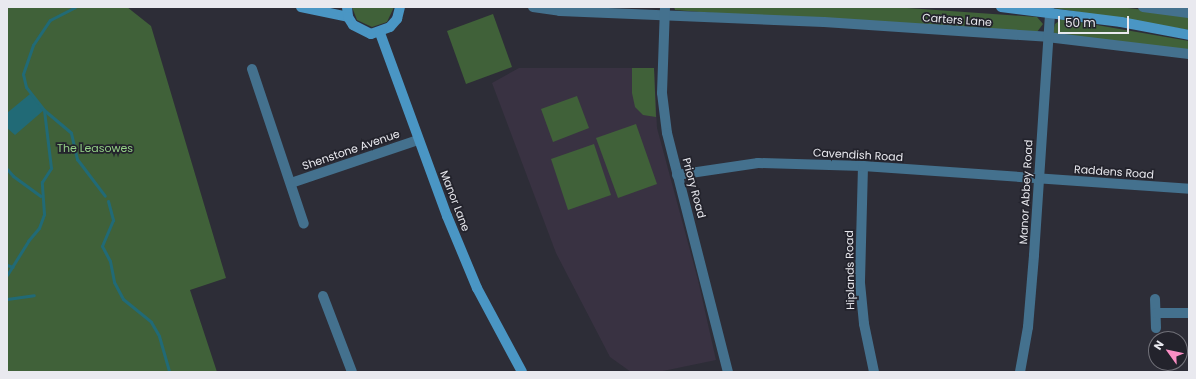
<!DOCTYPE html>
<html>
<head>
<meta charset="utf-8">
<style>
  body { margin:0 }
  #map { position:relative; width:1196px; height:379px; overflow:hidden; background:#2d2d37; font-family:Poppins,sans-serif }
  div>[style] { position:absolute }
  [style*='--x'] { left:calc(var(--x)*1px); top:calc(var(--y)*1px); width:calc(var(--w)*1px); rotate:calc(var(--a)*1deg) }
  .education>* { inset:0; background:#393242 }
  .green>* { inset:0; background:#406139 }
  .water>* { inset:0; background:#216a76 }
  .stream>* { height:3px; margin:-1.5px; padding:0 1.5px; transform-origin:1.5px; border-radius:1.5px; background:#216a76 }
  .street>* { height:10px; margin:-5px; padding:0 5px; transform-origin:5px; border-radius:5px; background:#44718e }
  .secondary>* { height:10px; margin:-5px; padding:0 5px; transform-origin:5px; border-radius:5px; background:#4a96c4 }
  span { translate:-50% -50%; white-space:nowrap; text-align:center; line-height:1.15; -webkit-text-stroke:3.5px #23232c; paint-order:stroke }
  .street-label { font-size:11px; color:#e9e9ef }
  .park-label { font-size:11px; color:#95d287 }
  .frame { position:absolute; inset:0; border:8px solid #e9e9ef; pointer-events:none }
  .north { position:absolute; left:1148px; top:331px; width:40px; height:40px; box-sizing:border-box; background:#23232c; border:1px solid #72727a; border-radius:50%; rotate:303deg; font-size:11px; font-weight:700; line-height:16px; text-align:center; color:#e9e9ef }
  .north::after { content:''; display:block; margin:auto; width:14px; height:18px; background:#fb8fc5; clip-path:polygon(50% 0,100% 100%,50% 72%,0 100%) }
  .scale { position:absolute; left:1058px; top:16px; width:71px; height:18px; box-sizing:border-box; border:2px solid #e9e9ef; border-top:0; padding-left:5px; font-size:12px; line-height:14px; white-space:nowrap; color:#e9e9ef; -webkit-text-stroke:3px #23232c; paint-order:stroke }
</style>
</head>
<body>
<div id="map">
  <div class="education">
    <div style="clip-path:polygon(519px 68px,654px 68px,657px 128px,698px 280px,716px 360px,663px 371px,631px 372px,610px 357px,556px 253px,492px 83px)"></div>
  </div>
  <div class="green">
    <div style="clip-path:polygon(7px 7px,127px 7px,151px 26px,226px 278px,190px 290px,217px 372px,7px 372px)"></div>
    <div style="clip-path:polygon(352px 7px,394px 7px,387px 22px,372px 27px,357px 20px)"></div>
    <div style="clip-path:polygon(674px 7px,893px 7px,1037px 17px,1043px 24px,1037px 32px,712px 13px,675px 10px)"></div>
    <div style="clip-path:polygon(1048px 7px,1119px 7px,1189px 15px,1189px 30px)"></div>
    <div style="clip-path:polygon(493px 14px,512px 67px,466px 84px,447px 31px)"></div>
    <div style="clip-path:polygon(1062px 19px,1189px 41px,1189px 50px,1056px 34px,1053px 32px,1055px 24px)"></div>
    <div style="clip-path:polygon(632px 68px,654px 68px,656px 117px,643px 115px,635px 107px,632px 93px)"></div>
    <div style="clip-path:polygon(577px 96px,589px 128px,553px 142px,541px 109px)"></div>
    <div style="clip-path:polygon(636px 124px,657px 184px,618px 198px,596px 138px)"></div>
    <div style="clip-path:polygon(594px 144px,611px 195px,568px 210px,551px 159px)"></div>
  </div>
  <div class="water">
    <div style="clip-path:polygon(30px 94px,44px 110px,15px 135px,7px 128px,7px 113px)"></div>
  </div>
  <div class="stream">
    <div style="--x:44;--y:110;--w:35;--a:40"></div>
    <div style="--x:71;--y:133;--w:27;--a:77"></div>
    <div style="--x:77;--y:159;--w:46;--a:52.9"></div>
    <div style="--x:7;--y:169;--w:9;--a:49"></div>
    <div style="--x:13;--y:176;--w:34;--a:36"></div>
    <div style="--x:108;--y:201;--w:20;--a:75"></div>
    <div style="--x:113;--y:220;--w:28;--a:113"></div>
    <div style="--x:102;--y:246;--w:17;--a:62"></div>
    <div style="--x:110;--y:261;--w:21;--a:79"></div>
    <div style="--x:114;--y:282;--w:19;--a:62"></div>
    <div style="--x:123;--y:299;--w:36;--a:39"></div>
    <div style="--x:151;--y:322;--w:16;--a:60"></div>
    <div style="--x:159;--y:336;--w:37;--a:74"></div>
    <div style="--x:7;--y:265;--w:6;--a:18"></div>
    <div style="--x:7;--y:275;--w:40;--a:-58"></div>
    <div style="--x:28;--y:241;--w:17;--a:-50"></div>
    <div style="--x:39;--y:228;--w:15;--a:-70"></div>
    <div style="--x:44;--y:214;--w:32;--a:-94"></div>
    <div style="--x:42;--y:182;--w:17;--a:-57"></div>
    <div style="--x:51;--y:168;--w:58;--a:-96.9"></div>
    <div style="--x:44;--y:110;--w:29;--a:-128"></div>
    <div style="--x:26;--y:87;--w:13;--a:-103"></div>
    <div style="--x:23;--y:74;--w:31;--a:-71"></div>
    <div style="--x:33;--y:45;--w:30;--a:-56"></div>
    <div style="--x:50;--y:20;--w:28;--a:-27"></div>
    <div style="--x:7;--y:299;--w:27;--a:-8"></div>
  </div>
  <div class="street">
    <div style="--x:533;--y:7;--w:27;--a:8"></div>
    <div style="--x:560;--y:11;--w:264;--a:2.4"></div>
    <div style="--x:824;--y:22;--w:224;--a:3.8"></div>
    <div style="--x:1047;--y:37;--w:143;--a:6.8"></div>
    <div style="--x:665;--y:7;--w:86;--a:92"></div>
    <div style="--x:662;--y:93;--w:40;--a:82.9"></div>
    <div style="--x:667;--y:133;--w:247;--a:75.7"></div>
    <div style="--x:1143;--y:7;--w:46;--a:7.4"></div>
    <div style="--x:252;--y:69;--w:163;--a:71.5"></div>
    <div style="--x:863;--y:166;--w:117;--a:91.5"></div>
    <div style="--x:860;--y:283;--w:41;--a:84.4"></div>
    <div style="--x:864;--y:324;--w:49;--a:78.2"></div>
    <div style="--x:677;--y:175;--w:82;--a:-8.4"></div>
    <div style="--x:758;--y:163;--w:105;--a:1.6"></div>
    <div style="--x:863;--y:166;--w:327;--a:4"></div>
    <div style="--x:291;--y:183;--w:134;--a:-18.7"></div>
    <div style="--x:323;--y:296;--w:81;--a:69.1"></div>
    <div style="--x:1155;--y:299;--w:29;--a:88"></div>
    <div style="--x:1156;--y:313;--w:33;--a:0"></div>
    <div style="--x:1020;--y:372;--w:46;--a:-79.9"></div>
    <div style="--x:1028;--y:327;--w:72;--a:-85.2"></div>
    <div style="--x:1034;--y:255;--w:244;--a:-86.2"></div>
  </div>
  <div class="secondary">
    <div style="--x:301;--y:7;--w:48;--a:12"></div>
    <div style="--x:347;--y:7;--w:10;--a:84"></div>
    <div style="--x:348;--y:17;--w:9;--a:58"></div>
    <div style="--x:353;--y:25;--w:20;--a:27"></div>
    <div style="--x:371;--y:34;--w:20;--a:-20"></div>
    <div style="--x:390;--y:27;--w:11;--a:-49"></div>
    <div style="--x:397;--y:19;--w:12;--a:-76"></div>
    <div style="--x:1001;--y:7;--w:121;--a:7.1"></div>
    <div style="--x:1121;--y:22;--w:69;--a:10.8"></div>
    <div style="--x:380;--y:33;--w:195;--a:69.9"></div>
    <div style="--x:447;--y:216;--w:78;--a:67.4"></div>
    <div style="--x:477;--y:288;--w:95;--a:61.8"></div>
  </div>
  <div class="street-label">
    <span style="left:957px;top:20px;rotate:4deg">Carters Lane</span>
    <span style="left:351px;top:150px;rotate:-19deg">Shenstone Avenue</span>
    <span style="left:858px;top:155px;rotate:3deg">Cavendish Road</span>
    <span style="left:1114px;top:172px;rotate:4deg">Raddens Road</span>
    <span style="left:694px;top:188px;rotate:75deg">Priory Road</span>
    <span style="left:1026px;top:192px;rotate:-87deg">Manor Abbey Road</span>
    <span style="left:455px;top:201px;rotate:69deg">Manor Lane</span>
    <span style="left:850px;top:270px;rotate:-91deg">Hiplands Road</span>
  </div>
  <div class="park-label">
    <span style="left:95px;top:148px">The Leasowes</span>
  </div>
  <div class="frame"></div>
  <div class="north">N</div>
  <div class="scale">50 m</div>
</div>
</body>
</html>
